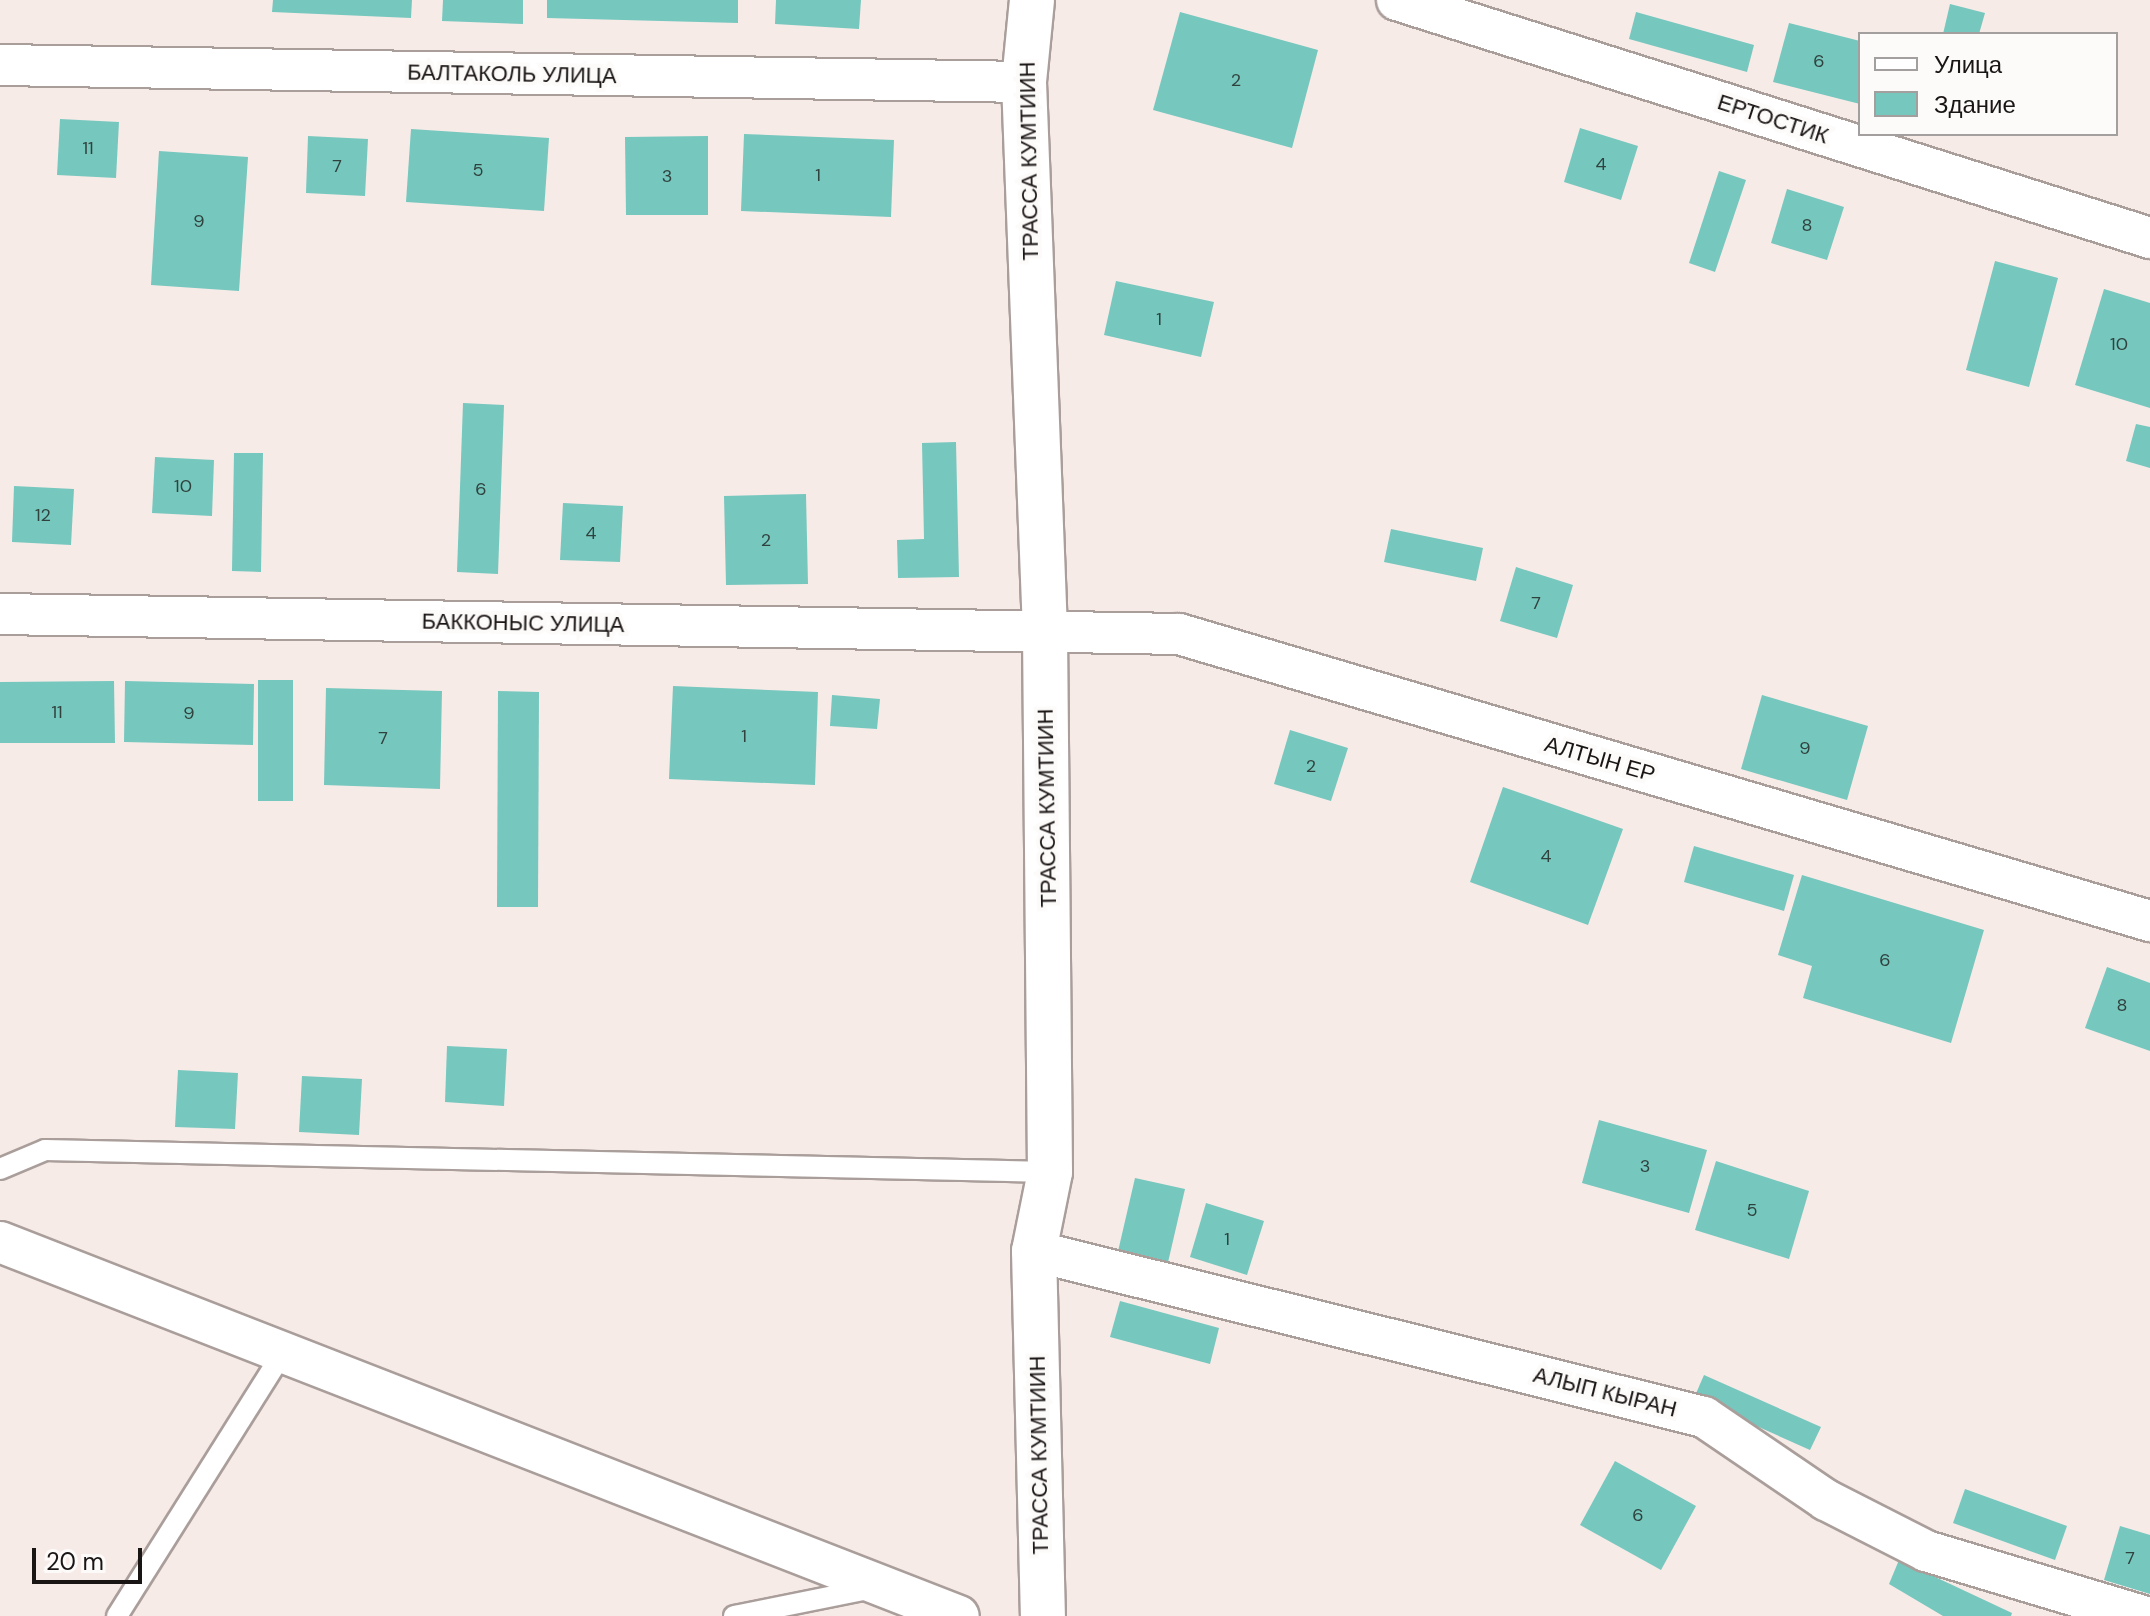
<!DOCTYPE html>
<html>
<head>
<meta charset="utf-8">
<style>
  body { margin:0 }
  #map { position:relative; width:2150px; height:1616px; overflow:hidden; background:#f7ebe8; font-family:"DM Sans",sans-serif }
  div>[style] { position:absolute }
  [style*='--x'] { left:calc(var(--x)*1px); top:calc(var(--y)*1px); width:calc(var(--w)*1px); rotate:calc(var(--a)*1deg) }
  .building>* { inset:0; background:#76c7be }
  .roads { filter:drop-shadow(2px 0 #aa9e9b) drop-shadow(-2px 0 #aa9e9b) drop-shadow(0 2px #aa9e9b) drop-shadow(0 -2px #aa9e9b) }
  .lane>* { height:20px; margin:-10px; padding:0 10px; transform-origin:10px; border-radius:10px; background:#fff }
  .street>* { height:40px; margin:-20px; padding:0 20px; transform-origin:20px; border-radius:20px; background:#fff }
  .secondary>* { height:44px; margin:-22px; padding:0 22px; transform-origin:22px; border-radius:22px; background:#fff }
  span { translate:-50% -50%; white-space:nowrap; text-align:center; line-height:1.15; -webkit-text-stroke:8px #fdfbfa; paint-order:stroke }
  .number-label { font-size:18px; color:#30423e }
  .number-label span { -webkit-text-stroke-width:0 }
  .street-label { font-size:22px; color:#191514 }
  .legend { position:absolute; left:1858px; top:32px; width:260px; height:104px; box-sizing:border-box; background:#fdfbfa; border:2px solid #a29f9e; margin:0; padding:10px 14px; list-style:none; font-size:24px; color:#191514 }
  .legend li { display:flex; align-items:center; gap:16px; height:40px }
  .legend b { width:40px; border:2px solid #a29f9e }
  .scale { position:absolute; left:32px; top:1548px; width:110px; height:36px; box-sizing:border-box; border:4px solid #191514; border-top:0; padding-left:10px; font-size:24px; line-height:28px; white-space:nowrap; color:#191514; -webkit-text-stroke:6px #fdfbfa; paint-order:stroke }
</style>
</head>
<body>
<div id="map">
  <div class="building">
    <div style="clip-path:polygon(273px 0,412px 0,411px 18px,272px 12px)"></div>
    <div style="clip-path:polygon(443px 0,523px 0,523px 24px,442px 21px)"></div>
    <div style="clip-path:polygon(547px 0,738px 0,738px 23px,547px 18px)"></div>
    <div style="clip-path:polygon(776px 0,861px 0,859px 29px,775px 24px)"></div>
    <div style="clip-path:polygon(1950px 4px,1985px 13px,1979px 34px,1943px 34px)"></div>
    <div style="clip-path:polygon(1180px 12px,1318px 50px,1292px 148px,1153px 110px)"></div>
    <div style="clip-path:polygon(1636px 12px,1754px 45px,1747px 72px,1629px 39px)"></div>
    <div style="clip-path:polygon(1789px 23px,1860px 41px,1860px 104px,1773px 82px)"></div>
    <div style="clip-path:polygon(60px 119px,119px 122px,116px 178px,57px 175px)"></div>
    <div style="clip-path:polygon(1580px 128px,1638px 146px,1621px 200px,1564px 182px)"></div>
    <div style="clip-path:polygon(411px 129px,549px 138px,544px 211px,406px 202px)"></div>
    <div style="clip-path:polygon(744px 134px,894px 140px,891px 217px,741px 211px)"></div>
    <div style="clip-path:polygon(308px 136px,368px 139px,365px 196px,306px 193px)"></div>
    <div style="clip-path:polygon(708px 136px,708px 215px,626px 215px,625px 137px)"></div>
    <div style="clip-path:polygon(159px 151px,248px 157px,239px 291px,151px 285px)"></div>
    <div style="clip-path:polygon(1719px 171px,1746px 180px,1715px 272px,1689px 263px)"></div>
    <div style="clip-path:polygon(1787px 189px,1844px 207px,1827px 260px,1771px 243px)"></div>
    <div style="clip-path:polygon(1995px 261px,2058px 278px,2029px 387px,1966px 370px)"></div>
    <div style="clip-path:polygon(1116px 281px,1214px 302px,1201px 357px,1104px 335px)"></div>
    <div style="clip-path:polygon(2104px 289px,2150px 303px,2150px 408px,2075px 385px)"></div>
    <div style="clip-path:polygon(463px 403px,504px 405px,498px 574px,457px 572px)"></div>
    <div style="clip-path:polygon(2136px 424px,2150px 427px,2150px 468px,2126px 461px)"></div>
    <div style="clip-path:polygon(956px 442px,959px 577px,898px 578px,897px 540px,924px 539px,922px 443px)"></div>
    <div style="clip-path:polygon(234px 453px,263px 453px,261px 572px,232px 571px)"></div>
    <div style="clip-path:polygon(155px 457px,214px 460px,212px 516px,152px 513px)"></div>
    <div style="clip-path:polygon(14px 486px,74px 489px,71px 545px,12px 542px)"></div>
    <div style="clip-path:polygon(806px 494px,808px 584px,726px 585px,724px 496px)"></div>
    <div style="clip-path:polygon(563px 503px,623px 506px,620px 562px,560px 560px)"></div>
    <div style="clip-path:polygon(1391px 529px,1483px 548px,1476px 581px,1384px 562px)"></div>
    <div style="clip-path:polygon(1516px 567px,1573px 585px,1557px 638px,1500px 621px)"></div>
    <div style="clip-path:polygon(258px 680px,293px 680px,293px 801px,258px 801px)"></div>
    <div style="clip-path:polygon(114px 681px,115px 743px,0 743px,0 682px)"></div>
    <div style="clip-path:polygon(125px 681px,254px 684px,253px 745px,124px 742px)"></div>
    <div style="clip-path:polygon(673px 686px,818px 692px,815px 785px,669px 779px)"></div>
    <div style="clip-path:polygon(326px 688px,442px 691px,440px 789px,324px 785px)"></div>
    <div style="clip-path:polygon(498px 691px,539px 692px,538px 907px,497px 907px)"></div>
    <div style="clip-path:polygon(832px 695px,880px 699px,877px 729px,830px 726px)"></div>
    <div style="clip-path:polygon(1762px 695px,1868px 726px,1847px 800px,1741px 769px)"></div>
    <div style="clip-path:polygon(1290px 730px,1348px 748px,1331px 801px,1274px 784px)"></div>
    <div style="clip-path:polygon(1503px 787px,1623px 829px,1588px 925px,1470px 882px)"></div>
    <div style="clip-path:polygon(1694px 846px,1794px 875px,1784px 911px,1684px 882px)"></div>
    <div style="clip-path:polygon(1802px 875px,1984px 930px,1951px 1043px,1803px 998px,1812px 966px,1778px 955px)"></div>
    <div style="clip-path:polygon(2107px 967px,2150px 983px,2150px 1051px,2085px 1028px)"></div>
    <div style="clip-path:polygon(447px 1046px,507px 1049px,504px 1106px,445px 1102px)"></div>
    <div style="clip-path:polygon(178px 1070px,238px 1073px,235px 1129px,175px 1127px)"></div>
    <div style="clip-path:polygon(302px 1076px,362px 1079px,359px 1135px,299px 1132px)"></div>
    <div style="clip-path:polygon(1599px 1120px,1707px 1150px,1689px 1213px,1582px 1183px)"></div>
    <div style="clip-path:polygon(1716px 1161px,1809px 1191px,1789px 1259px,1695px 1230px)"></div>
    <div style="clip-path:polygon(1135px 1178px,1185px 1189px,1166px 1271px,1116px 1260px)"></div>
    <div style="clip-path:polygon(1206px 1203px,1264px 1221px,1247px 1275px,1190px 1257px)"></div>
    <div style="clip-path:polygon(1120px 1301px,1219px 1328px,1210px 1364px,1110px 1337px)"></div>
    <div style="clip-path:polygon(1704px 1375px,1821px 1427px,1810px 1450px,1694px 1398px)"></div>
    <div style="clip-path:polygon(1615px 1461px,1696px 1506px,1661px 1570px,1580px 1525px)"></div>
    <div style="clip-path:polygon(1965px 1489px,2067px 1526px,2055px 1560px,1953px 1523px)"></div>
    <div style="clip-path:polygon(2120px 1526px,2150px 1535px,2150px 1594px,2104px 1580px)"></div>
    <div style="clip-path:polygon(1899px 1560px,2012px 1613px,2011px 1616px,1943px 1616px,1889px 1584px)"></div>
  </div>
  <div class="roads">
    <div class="lane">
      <div style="--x:0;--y:1169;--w:49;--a:-22.9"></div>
      <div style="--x:45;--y:1150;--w:1005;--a:1.25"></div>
      <div style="--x:117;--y:1616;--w:312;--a:-57.8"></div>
      <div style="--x:734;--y:1616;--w:142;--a:-11.4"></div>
    </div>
    <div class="street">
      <div style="--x:1397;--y:0;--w:790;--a:17.54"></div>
      <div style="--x:0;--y:65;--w:1024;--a:0.95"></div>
      <div style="--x:0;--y:614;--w:1179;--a:0.97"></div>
      <div style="--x:1179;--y:634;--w:1013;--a:16.47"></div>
      <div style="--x:0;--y:1242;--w:1029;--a:21.31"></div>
      <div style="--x:1034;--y:1251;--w:690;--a:13.92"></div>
      <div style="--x:1704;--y:1417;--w:148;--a:34.2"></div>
      <div style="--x:1826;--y:1500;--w:112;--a:27"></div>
      <div style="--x:1926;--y:1551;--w:227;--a:16.7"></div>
    </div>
    <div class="secondary">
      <div style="--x:1032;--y:0;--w:82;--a:95.6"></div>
      <div style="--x:1024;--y:82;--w:550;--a:87.81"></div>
      <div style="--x:1045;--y:632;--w:540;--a:89.47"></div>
      <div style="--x:1050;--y:1172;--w:81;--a:101.4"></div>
      <div style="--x:1034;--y:1251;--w:365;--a:88.6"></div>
    </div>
  </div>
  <div class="number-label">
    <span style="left:1819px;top:61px">6</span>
    <span style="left:1236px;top:80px">2</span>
    <span style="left:88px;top:148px">11</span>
    <span style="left:1601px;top:164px">4</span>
    <span style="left:337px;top:166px">7</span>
    <span style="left:478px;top:170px">5</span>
    <span style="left:818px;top:175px">1</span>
    <span style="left:667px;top:176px">3</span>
    <span style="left:199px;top:221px">9</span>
    <span style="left:1807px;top:225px">8</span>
    <span style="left:1159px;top:319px">1</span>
    <span style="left:2119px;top:344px">10</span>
    <span style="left:183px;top:486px">10</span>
    <span style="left:481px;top:489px">6</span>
    <span style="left:43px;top:515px">12</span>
    <span style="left:591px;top:533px">4</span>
    <span style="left:766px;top:540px">2</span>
    <span style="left:1536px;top:603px">7</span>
    <span style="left:57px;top:712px">11</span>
    <span style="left:189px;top:713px">9</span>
    <span style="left:744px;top:736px">1</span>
    <span style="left:383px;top:738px">7</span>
    <span style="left:1805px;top:748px">9</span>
    <span style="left:1311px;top:766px">2</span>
    <span style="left:1546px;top:856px">4</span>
    <span style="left:1885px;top:960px">6</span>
    <span style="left:2122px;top:1005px">8</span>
    <span style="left:1645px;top:1166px">3</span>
    <span style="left:1752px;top:1210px">5</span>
    <span style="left:1227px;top:1239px">1</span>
    <span style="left:1638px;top:1515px">6</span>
    <span style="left:2130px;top:1558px">7</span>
  </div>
  <div class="street-label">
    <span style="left:512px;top:74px;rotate:1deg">БАЛТАКОЛЬ УЛИЦА</span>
    <span style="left:1773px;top:119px;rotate:18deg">ЕРТОСТИК</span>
    <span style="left:1029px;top:161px;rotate:-91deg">ТРАССА КУМТИИН</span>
    <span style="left:523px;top:623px;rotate:1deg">БАККОНЫС УЛИЦА</span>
    <span style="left:1600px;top:759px;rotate:16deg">АЛТЫН ЕР</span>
    <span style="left:1047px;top:808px;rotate:-91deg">ТРАССА КУМТИИН</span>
    <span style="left:1605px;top:1392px;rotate:14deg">АЛЫП КЫРАН</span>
    <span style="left:1039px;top:1455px;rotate:-91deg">ТРАССА КУМТИИН</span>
  </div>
  <ul class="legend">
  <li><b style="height:10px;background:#fff"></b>Улица</li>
  <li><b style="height:22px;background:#76c7be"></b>Здание</li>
  </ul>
  <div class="scale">20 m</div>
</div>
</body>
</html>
